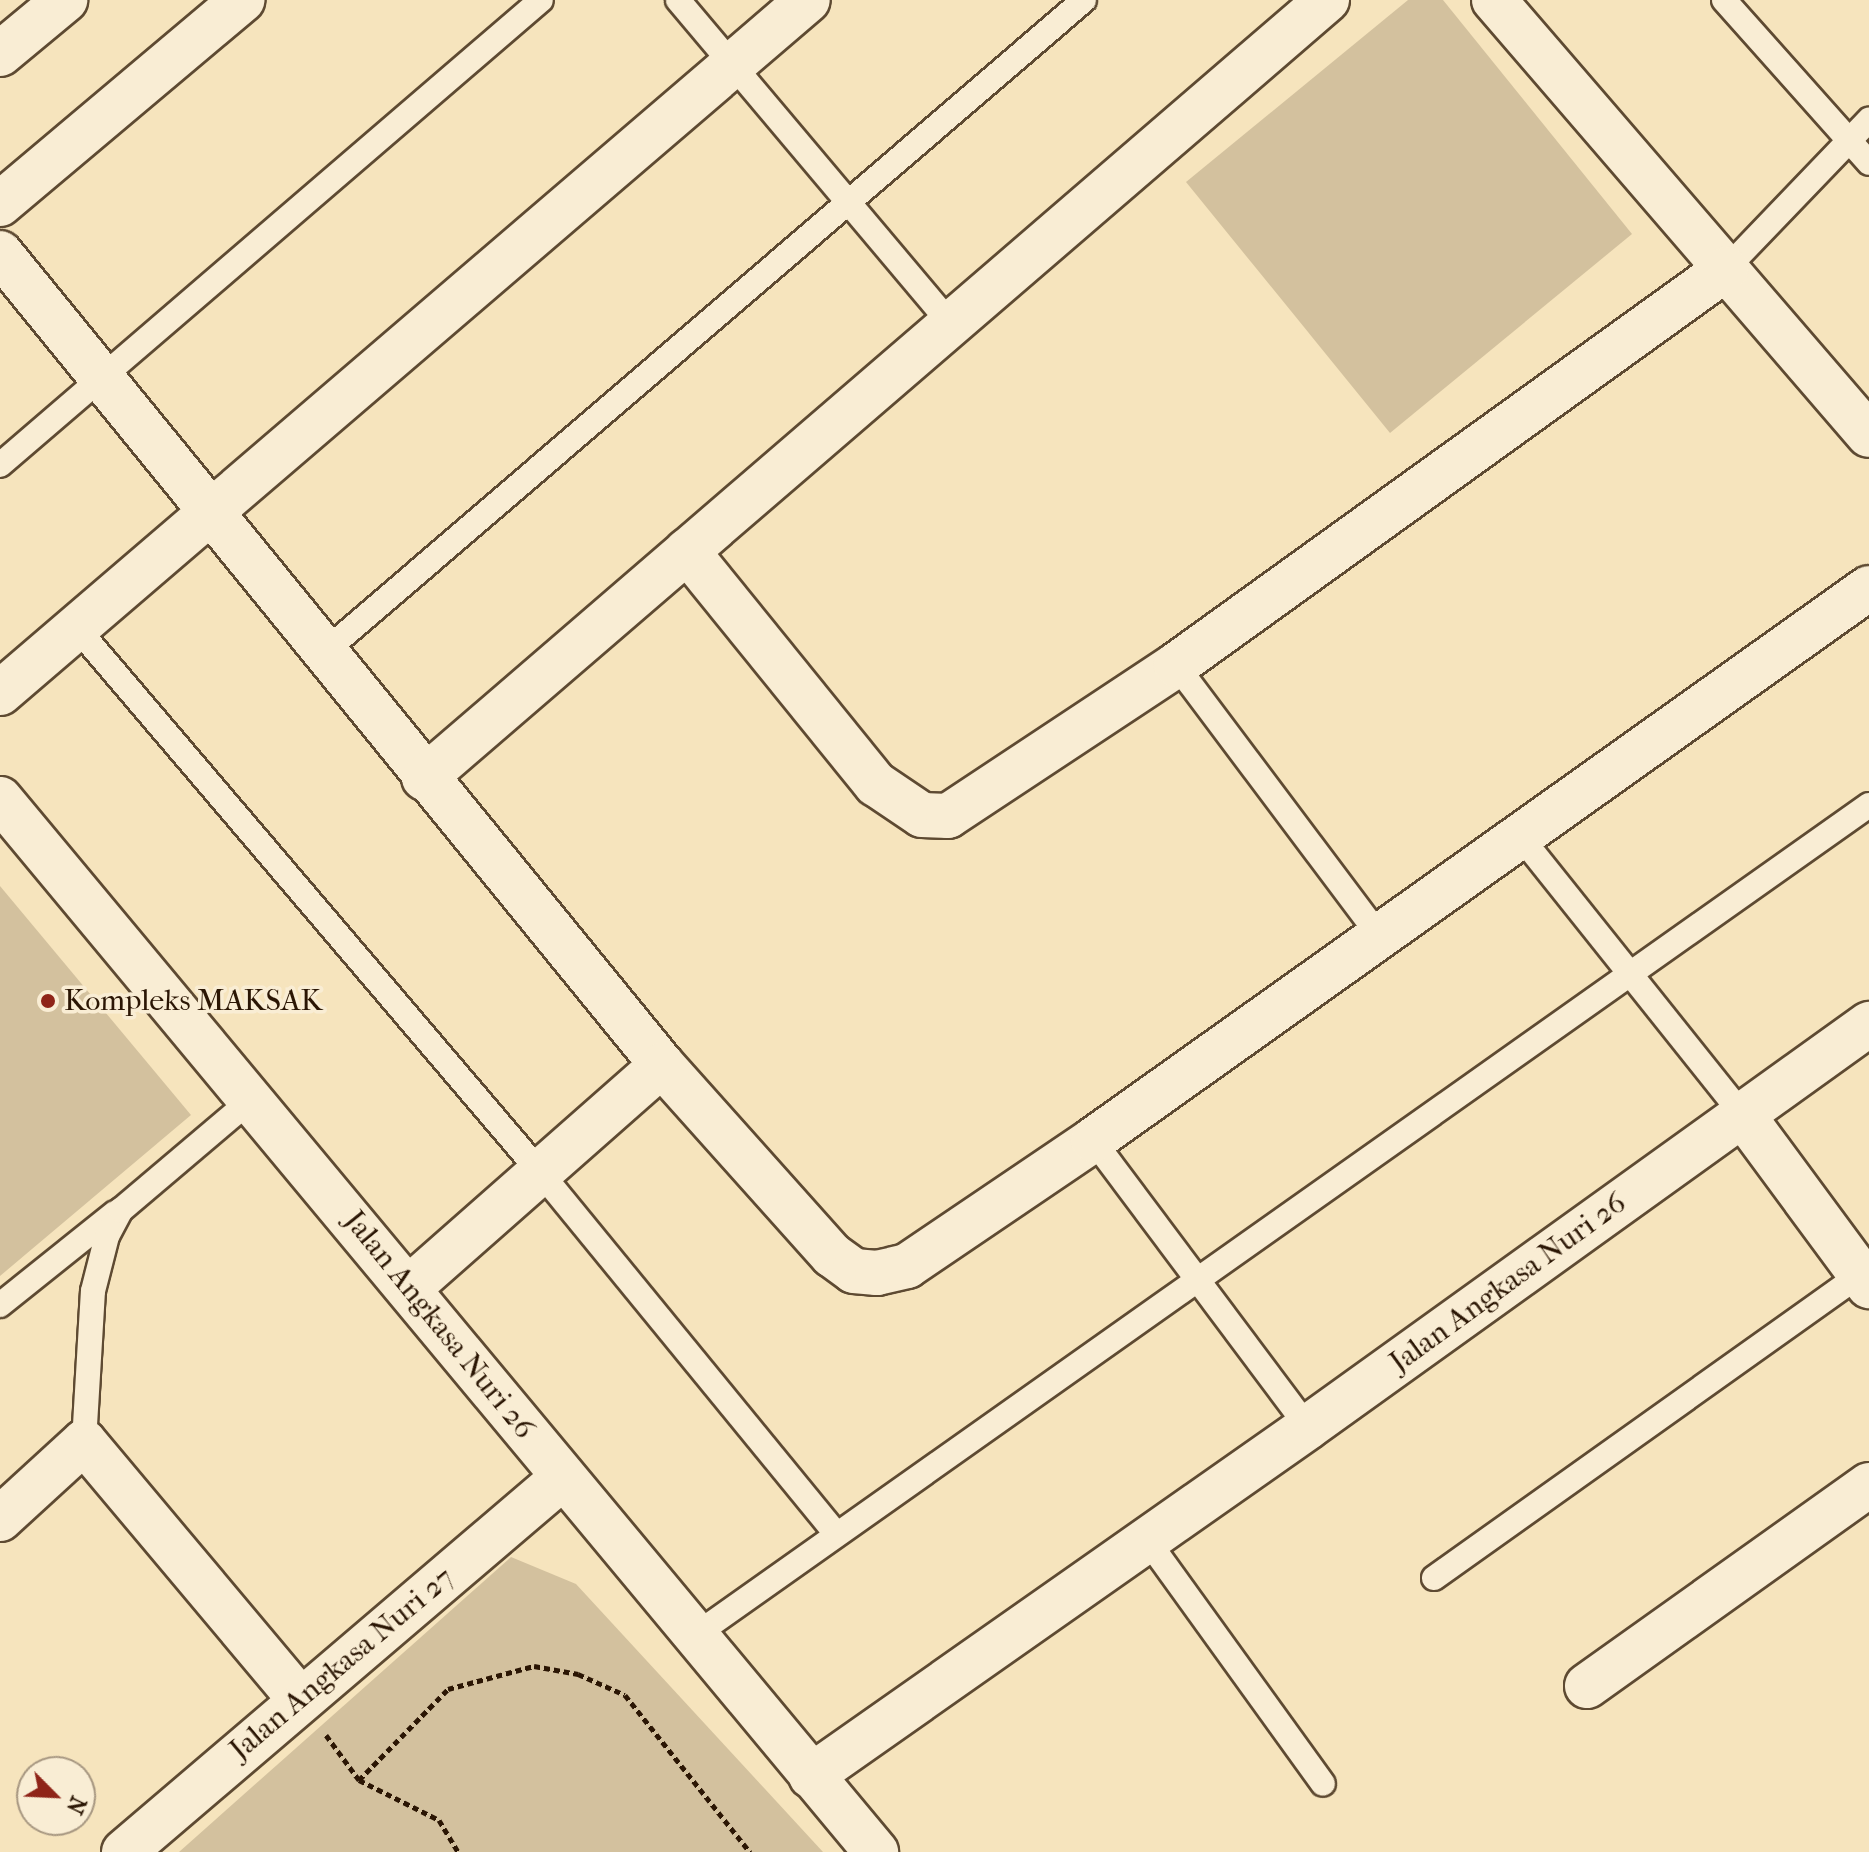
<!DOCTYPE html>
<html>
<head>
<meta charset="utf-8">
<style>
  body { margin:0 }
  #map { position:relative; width:1869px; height:1852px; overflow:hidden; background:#f6e4bd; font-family:"IM FELL French Canon",serif }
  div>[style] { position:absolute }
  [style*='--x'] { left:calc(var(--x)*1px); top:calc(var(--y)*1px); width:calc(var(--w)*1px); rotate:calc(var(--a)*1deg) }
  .green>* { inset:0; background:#d3c19e }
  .path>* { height:5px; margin-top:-2.5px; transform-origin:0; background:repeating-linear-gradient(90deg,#2b1604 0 6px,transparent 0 10px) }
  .roads { filter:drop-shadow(2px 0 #5e4a32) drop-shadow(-2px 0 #5e4a32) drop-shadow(0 2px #5e4a32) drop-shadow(0 -2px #5e4a32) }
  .lane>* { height:24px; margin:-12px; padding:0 12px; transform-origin:12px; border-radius:12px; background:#f9edd4 }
  .street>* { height:44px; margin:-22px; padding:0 22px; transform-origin:22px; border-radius:22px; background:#f9edd4 }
  .secondary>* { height:44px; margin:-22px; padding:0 22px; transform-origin:22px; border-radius:22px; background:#f9edd4 }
  .dots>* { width:22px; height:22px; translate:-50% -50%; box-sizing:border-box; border:4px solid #f9edd4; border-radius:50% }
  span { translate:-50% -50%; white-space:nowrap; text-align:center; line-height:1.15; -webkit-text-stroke:7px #f9edd4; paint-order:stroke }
  .poi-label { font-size:30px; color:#2b1604 }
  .left { translate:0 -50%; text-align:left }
  .street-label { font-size:30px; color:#2b1604 }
  .north { position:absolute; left:16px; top:1756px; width:80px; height:80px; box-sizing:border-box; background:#f9edd4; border:2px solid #a79781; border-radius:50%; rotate:114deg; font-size:22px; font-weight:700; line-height:32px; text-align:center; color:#2b1604 }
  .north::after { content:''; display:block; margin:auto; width:28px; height:36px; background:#8f2418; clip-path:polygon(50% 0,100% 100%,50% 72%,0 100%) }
</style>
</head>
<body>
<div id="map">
  <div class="green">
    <div style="clip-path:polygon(1408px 0,1443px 0,1632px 234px,1390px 433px,1186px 182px)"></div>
    <div style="clip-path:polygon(0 886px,191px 1115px,0 1276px)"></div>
    <div style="clip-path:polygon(511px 1557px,576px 1584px,823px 1852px,179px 1852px)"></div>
  </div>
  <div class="path">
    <div style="--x:326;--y:1735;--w:56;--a:53.7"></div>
    <div style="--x:359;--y:1780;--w:89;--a:26.6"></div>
    <div style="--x:439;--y:1820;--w:37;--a:59"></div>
    <div style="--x:359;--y:1780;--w:127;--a:-45.6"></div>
    <div style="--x:448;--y:1689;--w:89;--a:-15"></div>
    <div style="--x:534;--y:1666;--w:45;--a:10.3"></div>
    <div style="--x:578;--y:1674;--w:51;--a:24.1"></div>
    <div style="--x:625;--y:1695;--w:201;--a:51.5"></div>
  </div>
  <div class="roads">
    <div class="lane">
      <div style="--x:678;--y:0;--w:424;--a:49.9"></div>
      <div style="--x:1724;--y:0;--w:218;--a:48.3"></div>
      <div style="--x:1726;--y:269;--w:207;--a:-46.2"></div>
      <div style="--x:0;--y:465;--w:713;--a:-40.68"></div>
      <div style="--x:76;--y:627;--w:716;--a:49.59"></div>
      <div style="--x:540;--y:1172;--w:467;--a:50.7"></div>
      <div style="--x:322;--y:654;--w:1004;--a:-40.64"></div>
      <div style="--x:1176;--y:665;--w:338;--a:53.1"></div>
      <div style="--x:1520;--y:836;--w:356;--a:51.4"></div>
      <div style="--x:1093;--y:1140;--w:359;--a:53.2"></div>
      <div style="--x:0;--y:1305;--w:147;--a:-38.7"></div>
      <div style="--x:84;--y:1442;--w:151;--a:-86.6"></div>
      <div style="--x:93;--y:1291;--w:57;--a:-75.7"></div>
      <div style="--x:107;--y:1236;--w:30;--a:-62"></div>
      <div style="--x:121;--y:1210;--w:173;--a:-40.3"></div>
      <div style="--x:1145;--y:1537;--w:304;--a:54.2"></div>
      <div style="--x:1434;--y:1578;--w:533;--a:-35.45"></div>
      <div style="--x:694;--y:1636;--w:1439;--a:-35.27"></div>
    </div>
    <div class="street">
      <div style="--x:1494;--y:0;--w:574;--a:49.24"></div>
      <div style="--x:0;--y:204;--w:317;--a:-40.1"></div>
      <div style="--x:0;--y:253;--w:1048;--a:50.81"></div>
      <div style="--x:662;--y:1065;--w:255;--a:48.2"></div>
      <div style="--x:832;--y:1255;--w:27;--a:36"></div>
      <div style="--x:854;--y:1271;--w:23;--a:5"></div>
      <div style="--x:877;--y:1273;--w:31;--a:-13"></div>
      <div style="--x:907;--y:1266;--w:225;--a:-34.1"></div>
      <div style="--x:1093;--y:1140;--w:952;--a:-35.43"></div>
      <div style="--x:687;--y:551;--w:300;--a:51"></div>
      <div style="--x:876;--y:784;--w:55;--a:34"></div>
      <div style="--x:922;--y:815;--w:26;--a:2"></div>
      <div style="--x:948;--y:816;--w:273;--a:-33.5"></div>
      <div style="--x:1176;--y:665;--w:678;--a:-35.75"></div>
      <div style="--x:0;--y:693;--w:1064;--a:-40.62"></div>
      <div style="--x:424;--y:778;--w:1192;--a:-40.75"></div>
      <div style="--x:1742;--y:1114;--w:214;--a:53.6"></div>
      <div style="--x:410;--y:1287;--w:336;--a:-41.4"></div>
      <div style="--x:0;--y:1519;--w:114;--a:-42.5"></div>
      <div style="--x:84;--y:1442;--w:334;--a:50"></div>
      <div style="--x:1587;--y:1686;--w:346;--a:-35.5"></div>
      <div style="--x:811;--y:1776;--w:607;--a:-35.08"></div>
      <div style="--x:1308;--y:1427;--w:691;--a:-35.69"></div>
      <div style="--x:124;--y:1852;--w:575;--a:-40.48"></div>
    </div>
    <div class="secondary">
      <div style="--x:0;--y:54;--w:85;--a:-39.7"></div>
      <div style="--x:0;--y:799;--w:1370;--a:50.24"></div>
    </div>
  </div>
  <div class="dots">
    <div style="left:48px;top:1001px;background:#8f2418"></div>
  </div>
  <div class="poi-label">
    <span class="left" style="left:64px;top:1001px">Kompleks MAKSAK</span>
  </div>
  <div class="street-label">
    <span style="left:1508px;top:1283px;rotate:-36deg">Jalan Angkasa Nuri 26</span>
    <span style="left:439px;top:1325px;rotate:51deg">Jalan Angkasa Nuri 26</span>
    <span style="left:342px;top:1664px;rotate:-40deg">Jalan Angkasa Nuri 27</span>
  </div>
  <div class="north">N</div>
</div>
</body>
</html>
